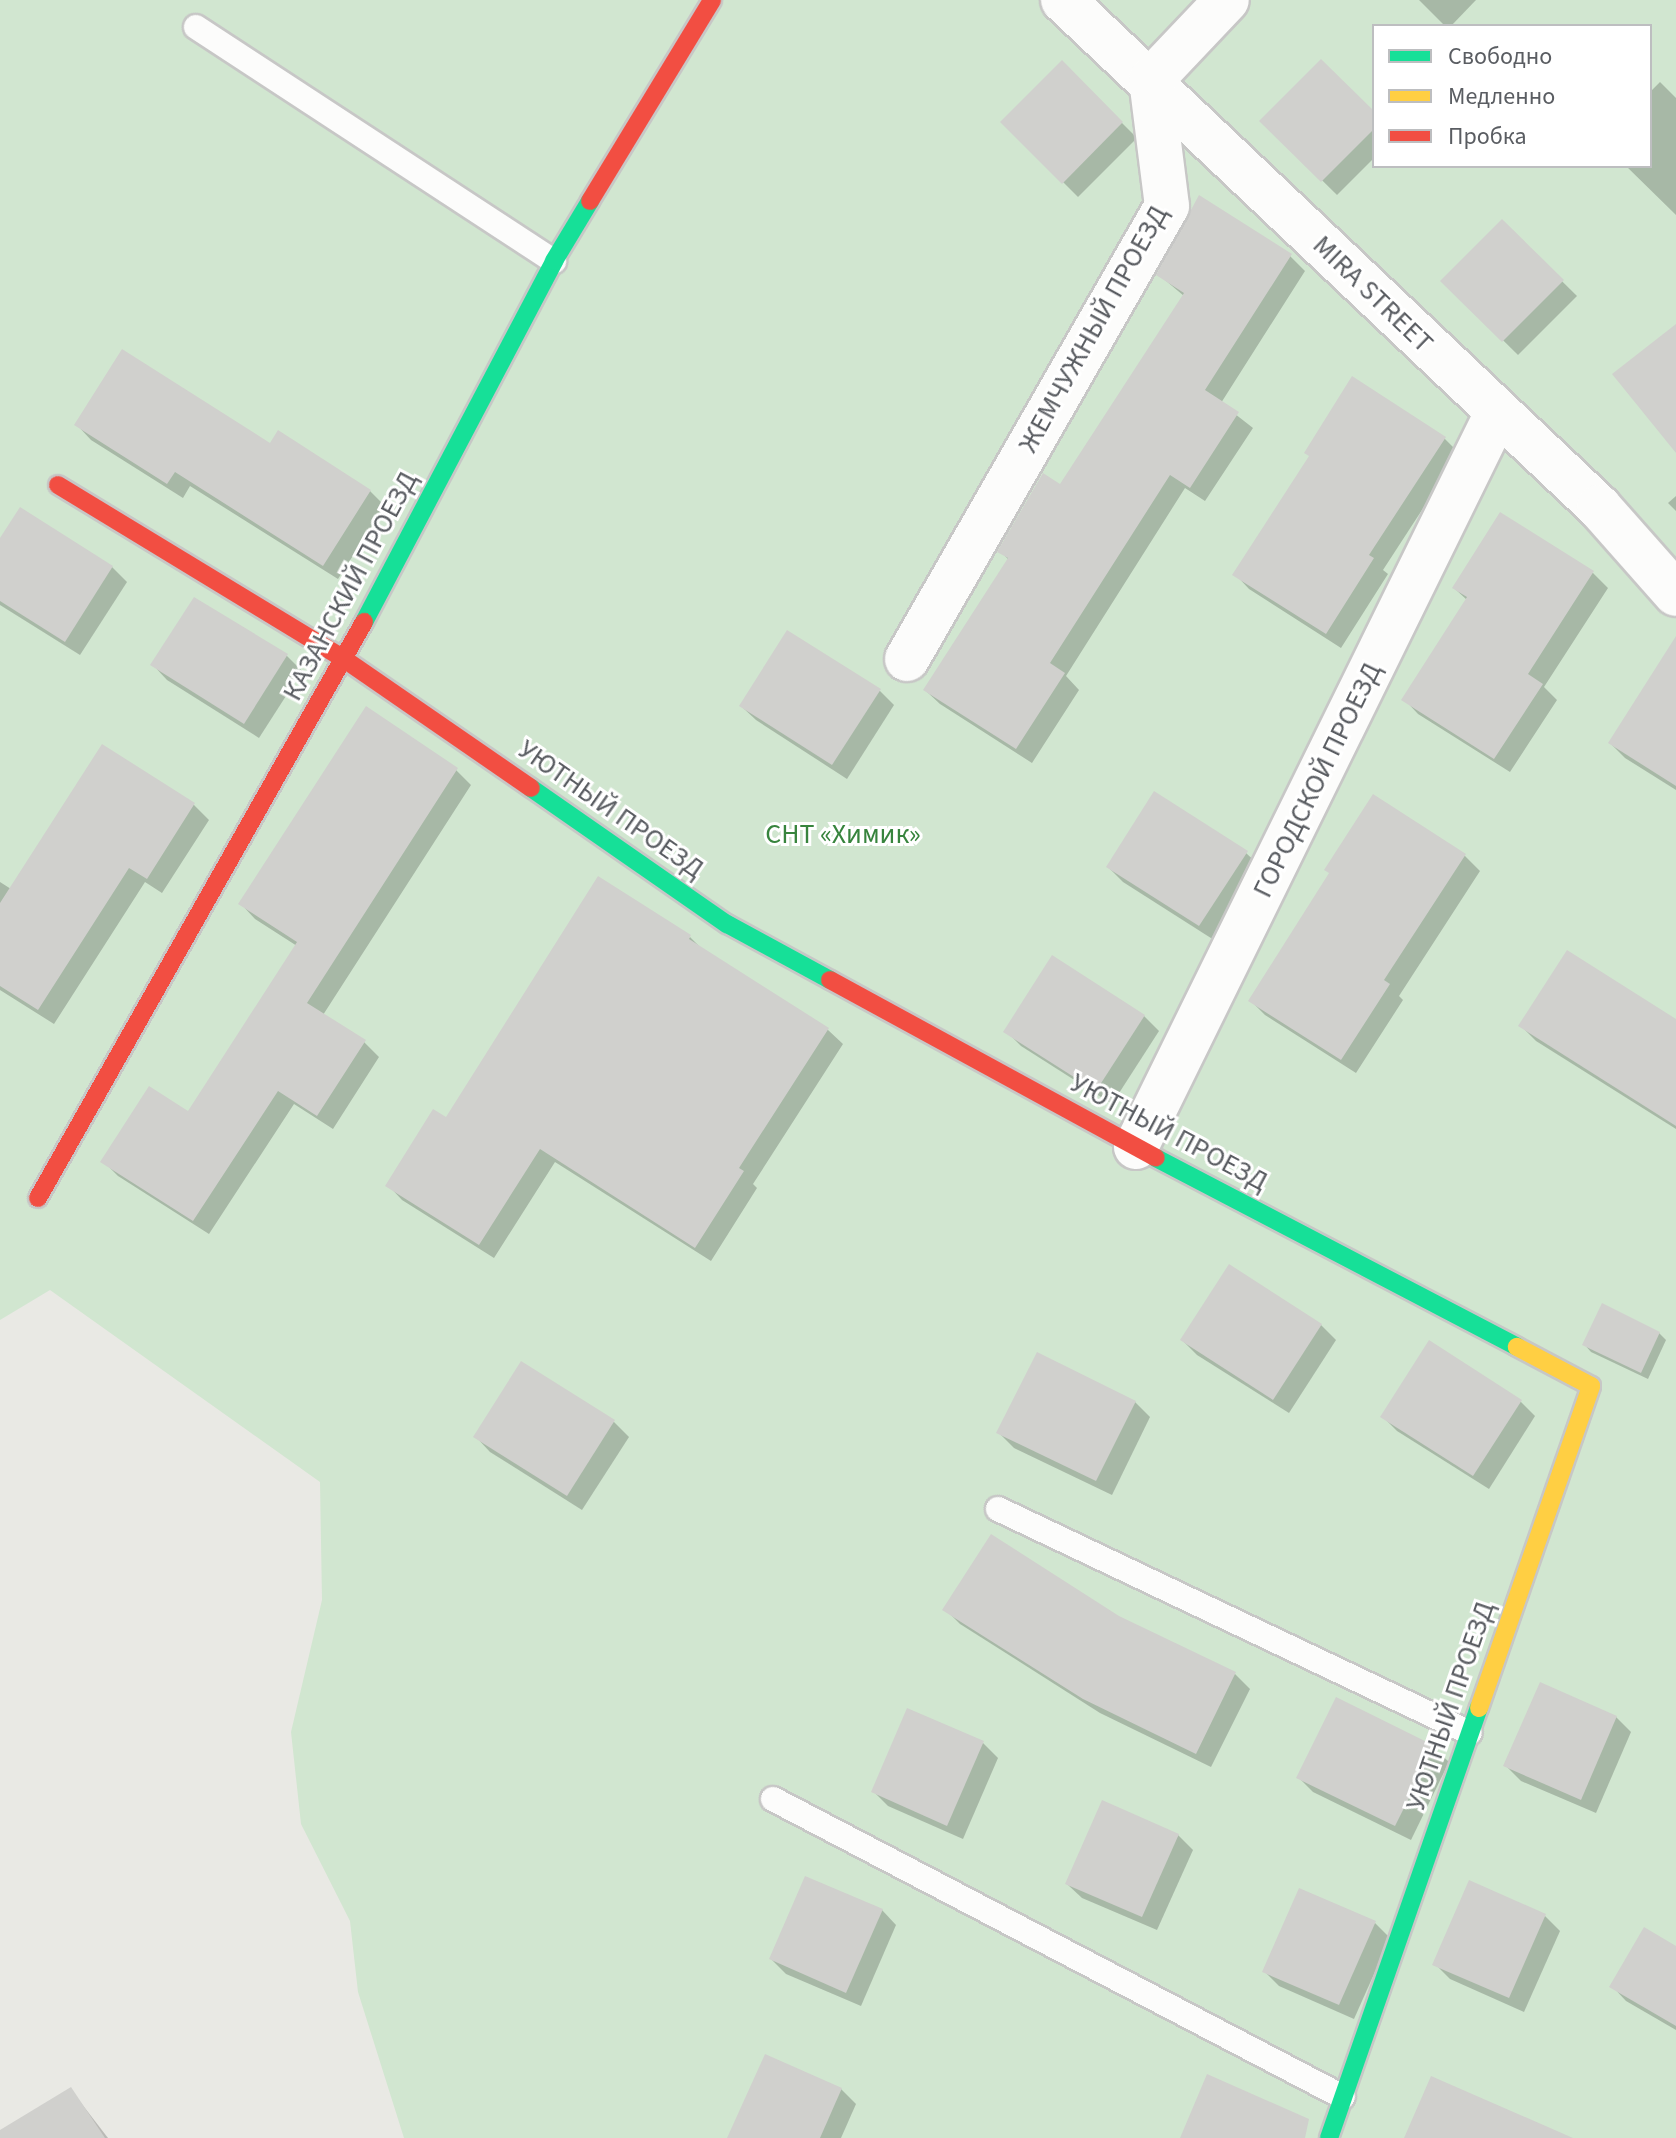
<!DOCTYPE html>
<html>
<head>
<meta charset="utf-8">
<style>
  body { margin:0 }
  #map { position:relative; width:1676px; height:2138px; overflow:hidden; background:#e9e9e4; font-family:"Source Sans 3",sans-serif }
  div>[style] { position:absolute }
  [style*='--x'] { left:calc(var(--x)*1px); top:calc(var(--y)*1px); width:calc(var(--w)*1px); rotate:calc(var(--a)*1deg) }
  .green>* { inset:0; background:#d1e6d0 }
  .shadow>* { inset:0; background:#0003 }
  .building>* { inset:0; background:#d0d0cd }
  .roads { filter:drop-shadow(2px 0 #c7c7c6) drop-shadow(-2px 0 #c7c7c6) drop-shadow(0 2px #c7c7c6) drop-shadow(0 -2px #c7c7c6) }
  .lane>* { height:24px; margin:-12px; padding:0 12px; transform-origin:12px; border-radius:12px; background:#fcfcfb }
  .street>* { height:44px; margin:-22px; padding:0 22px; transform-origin:22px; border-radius:22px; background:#fcfcfb }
  .fast>* { height:18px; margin:-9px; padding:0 9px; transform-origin:9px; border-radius:9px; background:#16e098 }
  .slow>* { height:18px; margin:-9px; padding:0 9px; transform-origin:9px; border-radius:9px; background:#ffcf43 }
  .jam>* { height:18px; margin:-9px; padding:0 9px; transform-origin:9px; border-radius:9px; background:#f24e42 }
  span { translate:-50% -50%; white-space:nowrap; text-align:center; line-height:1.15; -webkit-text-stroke:6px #fff; paint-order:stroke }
  .street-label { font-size:28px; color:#5a5d62 }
  .park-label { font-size:28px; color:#37843d }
  .legend { position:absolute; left:1372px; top:24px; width:280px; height:144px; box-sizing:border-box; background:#fff; border:2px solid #bdbec0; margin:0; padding:10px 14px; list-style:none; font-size:24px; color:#5a5d62 }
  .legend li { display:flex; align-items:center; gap:16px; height:40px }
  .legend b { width:40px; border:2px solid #bdbec0 }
</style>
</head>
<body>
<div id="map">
  <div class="green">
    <div style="clip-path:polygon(evenodd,0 0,1676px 0,1676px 2138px,404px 2138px,358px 1992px,350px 1921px,301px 1824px,291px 1732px,322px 1600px,320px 1482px,50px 1290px,0 1320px,0 0,1374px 26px,1650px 26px,1650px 166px,1374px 166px,1374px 26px)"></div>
  </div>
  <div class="shadow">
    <div style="clip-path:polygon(1419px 0,1476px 0,1451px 26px,1445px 26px)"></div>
    <div style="clip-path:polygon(1062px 63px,1137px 138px,1078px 197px,1003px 122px)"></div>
    <div style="clip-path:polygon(1660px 82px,1676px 98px,1676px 215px,1626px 166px,1650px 166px,1650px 92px)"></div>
    <div style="clip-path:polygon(1374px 114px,1374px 158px,1337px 195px,1262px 121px)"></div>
    <div style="clip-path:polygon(1502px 222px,1577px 296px,1518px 355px,1443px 281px)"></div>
    <div style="clip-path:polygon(1290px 256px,1305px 271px,1221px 403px,1253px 428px,1205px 501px,1185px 488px,1066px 676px,1079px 690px,1032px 763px,940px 704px,925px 690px,1009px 560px,1000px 551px,1061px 487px,1184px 296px,1159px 275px)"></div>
    <div style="clip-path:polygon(77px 425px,271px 446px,370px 491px,385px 506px,338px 579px,190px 486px,183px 498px,91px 440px)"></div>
    <div style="clip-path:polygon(1444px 438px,1459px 453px,1383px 570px,1388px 574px,1341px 648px,1249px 589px,1235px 574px)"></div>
    <div style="clip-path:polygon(1676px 496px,1676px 511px,1668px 503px)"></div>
    <div style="clip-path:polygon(0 541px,112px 567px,127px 582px,80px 655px,0 605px)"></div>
    <div style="clip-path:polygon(1593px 573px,1608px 588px,1544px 687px,1557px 700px,1510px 772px,1418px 714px,1404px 699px,1467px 600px,1454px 588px)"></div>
    <div style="clip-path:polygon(194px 600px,287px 656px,302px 671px,259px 738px,167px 680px,153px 665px)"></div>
    <div style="clip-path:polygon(1676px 682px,1676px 790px,1625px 758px,1610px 743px)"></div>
    <div style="clip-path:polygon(880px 691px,894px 705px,847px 779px,756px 720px,741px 706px)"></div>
    <div style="clip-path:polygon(103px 747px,194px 805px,209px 820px,162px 893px,145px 882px,54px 1024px,0 990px,0 882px,11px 889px)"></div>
    <div style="clip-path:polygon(456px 770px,471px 785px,323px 1015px,364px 1042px,379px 1057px,333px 1129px,294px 1104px,209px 1234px,118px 1176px,103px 1161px,189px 1114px,297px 946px,255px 919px,241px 904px)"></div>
    <div style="clip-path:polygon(1373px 797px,1465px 856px,1480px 871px,1399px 996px,1403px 1000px,1356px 1073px,1265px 1015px,1250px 1000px,1331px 874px)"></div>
    <div style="clip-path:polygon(1246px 853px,1261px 867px,1214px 940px,1123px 882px,1108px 867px)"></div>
    <div style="clip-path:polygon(690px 937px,704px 951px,828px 1030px,843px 1044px,753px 1184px,757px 1188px,711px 1261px,555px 1162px,494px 1258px,402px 1200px,388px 1185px)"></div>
    <div style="clip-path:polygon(1144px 1016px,1159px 1031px,1112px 1104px,1021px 1046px,1006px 1031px)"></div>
    <div style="clip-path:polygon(1676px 1022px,1676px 1129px,1536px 1041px,1521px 1026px)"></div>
    <div style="clip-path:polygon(1321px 1325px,1336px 1340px,1289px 1413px,1197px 1355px,1182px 1340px)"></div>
    <div style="clip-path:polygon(1659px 1333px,1666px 1340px,1648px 1379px,1591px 1352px,1584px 1344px)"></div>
    <div style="clip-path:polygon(1520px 1401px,1535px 1416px,1489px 1489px,1397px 1431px,1382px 1416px)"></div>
    <div style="clip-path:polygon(1135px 1402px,1150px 1417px,1112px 1495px,1014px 1448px,999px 1433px)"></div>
    <div style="clip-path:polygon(614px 1422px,629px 1437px,582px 1510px,490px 1452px,476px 1437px)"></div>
    <div style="clip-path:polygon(945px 1609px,1235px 1674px,1250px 1689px,1211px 1767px,1100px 1713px,960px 1624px)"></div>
    <div style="clip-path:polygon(908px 1710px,983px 1743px,998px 1758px,963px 1839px,888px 1806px,873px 1791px)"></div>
    <div style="clip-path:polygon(1616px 1717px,1631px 1732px,1596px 1813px,1521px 1781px,1506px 1766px)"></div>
    <div style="clip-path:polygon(1434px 1748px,1449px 1762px,1411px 1840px,1313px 1792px,1298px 1777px)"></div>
    <div style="clip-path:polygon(1178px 1835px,1193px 1850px,1157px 1930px,1082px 1898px,1067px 1884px)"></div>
    <div style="clip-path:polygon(882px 1910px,896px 1925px,861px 2006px,786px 1974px,771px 1959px)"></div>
    <div style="clip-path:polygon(1545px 1916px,1560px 1931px,1524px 2012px,1450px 1979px,1435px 1964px)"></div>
    <div style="clip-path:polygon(1375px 1923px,1390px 1938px,1354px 2019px,1279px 1986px,1264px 1971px)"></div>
    <div style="clip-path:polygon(1676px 1948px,1676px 2030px,1626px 2001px,1612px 1986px)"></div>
    <div style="clip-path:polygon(841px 2089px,856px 2104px,841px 2138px,730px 2138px)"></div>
    <div style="clip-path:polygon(71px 2090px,108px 2138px,9px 2138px)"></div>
  </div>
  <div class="building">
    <div style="clip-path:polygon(1321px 59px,1374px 111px,1374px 129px,1321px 182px,1259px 121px)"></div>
    <div style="clip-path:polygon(1062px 60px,1123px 122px,1062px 184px,1000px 122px)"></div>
    <div style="clip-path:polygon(1199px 195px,1292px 254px,1205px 390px,1239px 412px,1190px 488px,1170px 475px,1050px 663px,1065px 673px,1016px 749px,923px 690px,1008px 558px,997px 552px,1043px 473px,1060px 484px,1184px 293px,1156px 275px)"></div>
    <div style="clip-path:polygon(1502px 219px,1564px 280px,1502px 342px,1440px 281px)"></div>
    <div style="clip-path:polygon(1676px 324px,1676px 453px,1612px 374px)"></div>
    <div style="clip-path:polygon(122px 349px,270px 443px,278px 430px,371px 490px,323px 566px,175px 472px,167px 484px,74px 425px)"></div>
    <div style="clip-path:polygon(1352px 376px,1446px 437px,1369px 555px,1374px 558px,1326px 634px,1232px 575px,1309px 456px,1304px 453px)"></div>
    <div style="clip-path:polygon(20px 507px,113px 566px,65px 642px,0 601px,0 538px)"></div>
    <div style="clip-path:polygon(1500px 512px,1594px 571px,1528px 674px,1543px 684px,1494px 759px,1401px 700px,1467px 597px,1452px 588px)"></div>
    <div style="clip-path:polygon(194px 597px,288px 654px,244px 724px,150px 665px)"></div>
    <div style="clip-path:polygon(787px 630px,881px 689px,832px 765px,739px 706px)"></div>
    <div style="clip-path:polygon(1676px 636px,1676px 786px,1608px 743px)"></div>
    <div style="clip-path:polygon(366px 706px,458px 768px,307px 1003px,366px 1040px,317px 1116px,278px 1091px,193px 1221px,100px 1162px,149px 1086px,188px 1111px,297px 942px,238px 904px)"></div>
    <div style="clip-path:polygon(102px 744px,195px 803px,147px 879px,129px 868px,38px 1010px,0 986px,0 903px)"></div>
    <div style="clip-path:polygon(1154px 791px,1248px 851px,1199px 926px,1106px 867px)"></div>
    <div style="clip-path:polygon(1373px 794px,1466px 854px,1384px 980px,1390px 984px,1341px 1060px,1248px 1001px,1329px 873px,1324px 870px)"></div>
    <div style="clip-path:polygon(598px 876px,691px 935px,689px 939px,829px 1028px,739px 1168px,744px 1171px,695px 1248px,540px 1149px,479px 1245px,385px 1186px,433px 1109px,446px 1117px)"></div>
    <div style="clip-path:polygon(1567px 950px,1676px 1019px,1676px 1126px,1518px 1026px)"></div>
    <div style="clip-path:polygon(1052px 955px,1145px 1015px,1096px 1091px,1003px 1032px)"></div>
    <div style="clip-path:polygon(1229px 1264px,1322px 1324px,1273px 1400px,1180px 1340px)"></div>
    <div style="clip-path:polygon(1602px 1303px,1660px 1332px,1641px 1373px,1582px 1345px)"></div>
    <div style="clip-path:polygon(1429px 1340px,1522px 1400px,1473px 1476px,1380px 1417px)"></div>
    <div style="clip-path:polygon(1037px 1352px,1136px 1401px,1096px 1481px,996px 1433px)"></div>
    <div style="clip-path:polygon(521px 1361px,615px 1420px,567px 1496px,473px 1437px)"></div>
    <div style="clip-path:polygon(991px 1534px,1119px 1616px,1236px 1672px,1196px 1754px,1083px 1699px,942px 1610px)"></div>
    <div style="clip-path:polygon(1540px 1682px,1617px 1716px,1581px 1800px,1503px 1766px)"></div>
    <div style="clip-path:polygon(1336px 1697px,1435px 1746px,1395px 1826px,1296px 1778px)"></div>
    <div style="clip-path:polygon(907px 1708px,984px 1741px,947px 1826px,871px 1792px)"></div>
    <div style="clip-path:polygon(1102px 1800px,1179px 1834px,1142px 1917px,1065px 1884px)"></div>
    <div style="clip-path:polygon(805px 1876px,883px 1909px,846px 1993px,769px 1959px)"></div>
    <div style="clip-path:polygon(1469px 1880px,1546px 1914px,1509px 1998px,1432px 1965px)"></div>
    <div style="clip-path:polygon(1299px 1888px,1376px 1921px,1339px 2005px,1262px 1972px)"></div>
    <div style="clip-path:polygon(1644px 1927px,1676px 1946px,1676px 2026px,1609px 1987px)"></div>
    <div style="clip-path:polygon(765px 2054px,842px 2088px,820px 2138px,727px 2138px)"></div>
    <div style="clip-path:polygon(1207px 2074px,1309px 2119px,1305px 2138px,1180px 2138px)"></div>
    <div style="clip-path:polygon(1431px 2076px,1573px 2138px,1404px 2138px)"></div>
    <div style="clip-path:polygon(71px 2087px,105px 2138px,0 2138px,0 2130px)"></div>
  </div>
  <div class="roads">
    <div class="lane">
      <div style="--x:196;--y:27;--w:428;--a:33.2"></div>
      <div style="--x:998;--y:1509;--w:522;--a:25.39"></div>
      <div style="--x:773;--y:1799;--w:643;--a:27.6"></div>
    </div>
    <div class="street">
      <div style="--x:1063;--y:0;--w:738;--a:43.41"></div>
      <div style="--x:1599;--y:507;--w:116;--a:48.5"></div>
      <div style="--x:907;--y:659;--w:522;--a:-60.15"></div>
      <div style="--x:1167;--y:206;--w:127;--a:-97.2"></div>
      <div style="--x:1151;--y:80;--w:110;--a:-46.5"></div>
      <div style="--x:1136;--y:1147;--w:818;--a:-63.81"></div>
    </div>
    <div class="fast">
      <div style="--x:364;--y:622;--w:408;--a:-62.2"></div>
      <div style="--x:554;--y:261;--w:70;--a:-59"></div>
      <div style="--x:531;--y:788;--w:239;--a:34.8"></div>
      <div style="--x:727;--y:924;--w:117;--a:28.5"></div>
      <div style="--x:1156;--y:1158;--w:407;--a:27.6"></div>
      <div style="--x:1329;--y:2138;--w:455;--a:-70.8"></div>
    </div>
    <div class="slow">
      <div style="--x:1479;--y:1708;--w:341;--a:-70.8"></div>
      <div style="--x:1591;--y:1386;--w:84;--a:-152.2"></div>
    </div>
    <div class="jam">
      <div style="--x:590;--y:201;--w:235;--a:-58.7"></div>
      <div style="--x:58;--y:485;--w:335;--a:31.3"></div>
      <div style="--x:344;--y:659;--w:227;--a:34.6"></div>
      <div style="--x:830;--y:980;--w:371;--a:28.6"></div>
      <div style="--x:38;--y:1198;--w:662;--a:-60.49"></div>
    </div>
  </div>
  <div class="street-label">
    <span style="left:1373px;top:294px;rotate:44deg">MIRA STREET</span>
    <span style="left:1093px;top:329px;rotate:-61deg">ЖЕМЧУЖНЫЙ ПРОЕЗД</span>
    <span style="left:350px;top:586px;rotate:-62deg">КАЗАНСКИЙ ПРОЕЗД</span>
    <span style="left:1317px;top:780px;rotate:-64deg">ГОРОДСКОЙ ПРОЕЗД</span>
    <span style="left:611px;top:809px;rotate:35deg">УЮТНЫЙ ПРОЕЗД</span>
    <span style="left:1169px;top:1132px;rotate:28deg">УЮТНЫЙ ПРОЕЗД</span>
    <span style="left:1450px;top:1706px;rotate:-71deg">УЮТНЫЙ ПРОЕЗД</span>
  </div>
  <div class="park-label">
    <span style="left:843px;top:834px">СНТ «Химик»</span>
  </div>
  <ul class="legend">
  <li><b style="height:10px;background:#16e098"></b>Свободно</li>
  <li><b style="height:10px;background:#ffcf43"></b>Медленно</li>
  <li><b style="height:10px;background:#f24e42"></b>Пробка</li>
  </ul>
</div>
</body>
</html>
